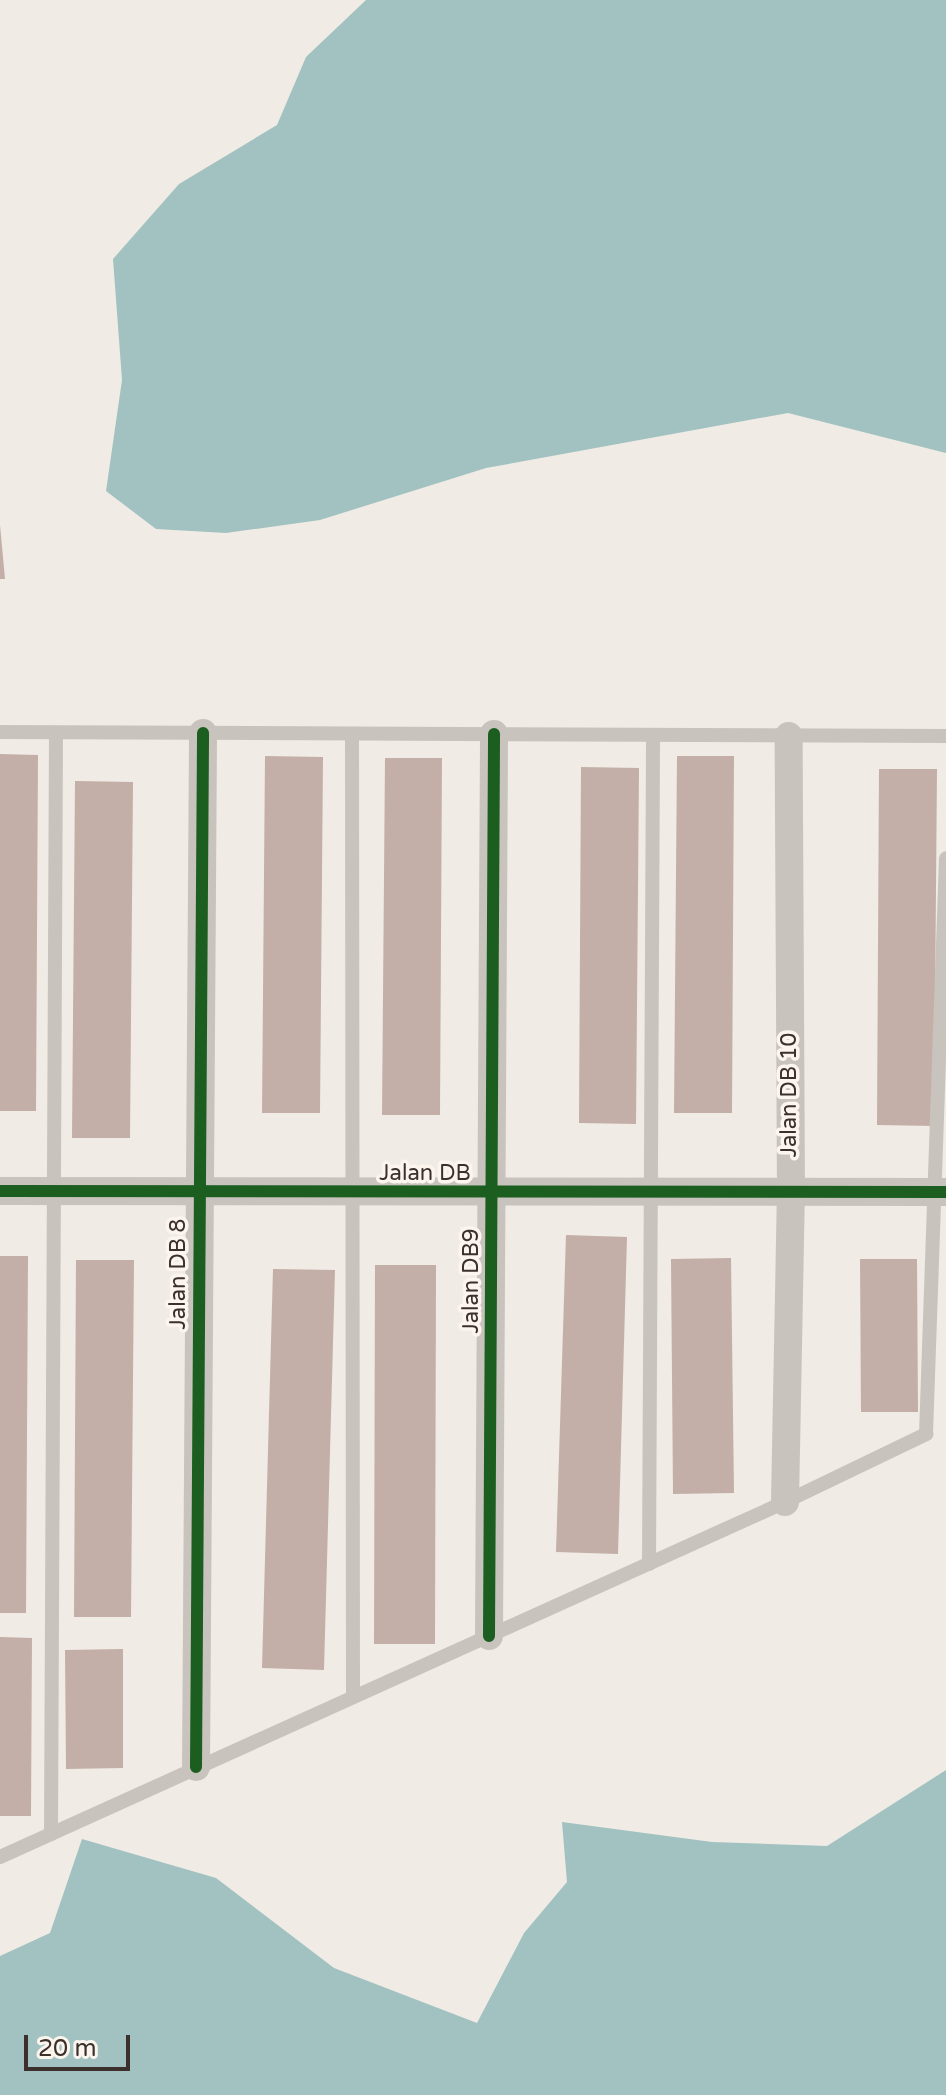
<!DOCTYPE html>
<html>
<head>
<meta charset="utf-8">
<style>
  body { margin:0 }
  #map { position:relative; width:946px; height:2095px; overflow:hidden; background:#f0ebe5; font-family:"Varela Round",sans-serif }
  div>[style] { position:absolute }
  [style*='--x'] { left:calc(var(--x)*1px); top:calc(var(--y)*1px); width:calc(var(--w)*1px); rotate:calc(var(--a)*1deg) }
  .water>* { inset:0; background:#a1c2c1 }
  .building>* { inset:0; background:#c3afa7 }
  .service>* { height:14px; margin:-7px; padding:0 7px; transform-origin:7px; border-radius:7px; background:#c9c3be }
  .minor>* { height:28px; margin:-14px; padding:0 14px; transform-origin:14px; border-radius:14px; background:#c9c3be }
  .cycleway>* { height:12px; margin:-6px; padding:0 6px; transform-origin:6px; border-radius:6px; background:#1b5e20 }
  span { translate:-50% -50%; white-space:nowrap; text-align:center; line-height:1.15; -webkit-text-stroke:7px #fbf5ee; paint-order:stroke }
  .street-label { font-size:22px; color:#3b302b }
  .scale { position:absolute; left:24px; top:2035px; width:106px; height:36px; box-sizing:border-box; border:4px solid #3b302b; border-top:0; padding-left:10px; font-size:24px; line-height:28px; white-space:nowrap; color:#3b302b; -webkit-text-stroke:6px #fbf5ee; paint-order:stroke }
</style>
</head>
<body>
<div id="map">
  <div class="water">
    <div style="clip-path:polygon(366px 0,946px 0,946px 453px,788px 413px,486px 468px,320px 520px,226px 533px,156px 529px,106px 491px,122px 380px,113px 259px,179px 184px,277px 125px,306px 57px)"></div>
    <div style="clip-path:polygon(946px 1770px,946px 2095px,0 2095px,0 1956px,50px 1933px,82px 1839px,216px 1878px,334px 1968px,477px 2023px,524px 1933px,567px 1882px,562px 1822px,712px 1842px,827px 1846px)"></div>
  </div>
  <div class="building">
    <div style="clip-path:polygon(0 525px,5px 579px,0 579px)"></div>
    <div style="clip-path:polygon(0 754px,38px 755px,36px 1111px,0 1111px)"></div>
    <div style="clip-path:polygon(265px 756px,323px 757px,320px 1113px,262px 1113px)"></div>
    <div style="clip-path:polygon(677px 756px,734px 756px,732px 1113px,674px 1113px)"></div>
    <div style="clip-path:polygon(385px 758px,442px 758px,440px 1115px,382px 1115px)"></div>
    <div style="clip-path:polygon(581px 767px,639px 768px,636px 1124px,579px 1123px)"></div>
    <div style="clip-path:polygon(879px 769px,937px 769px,934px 1126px,877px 1125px)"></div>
    <div style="clip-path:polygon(75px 781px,133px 782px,130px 1138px,72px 1138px)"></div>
    <div style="clip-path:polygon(566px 1235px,627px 1237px,618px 1554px,556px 1552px)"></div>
    <div style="clip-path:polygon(0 1256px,28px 1256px,26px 1613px,0 1613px)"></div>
    <div style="clip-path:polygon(731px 1258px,734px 1493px,673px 1494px,671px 1259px)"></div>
    <div style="clip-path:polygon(860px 1259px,917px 1259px,918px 1412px,861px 1412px)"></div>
    <div style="clip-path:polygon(76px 1260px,134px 1260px,131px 1617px,74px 1617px)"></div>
    <div style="clip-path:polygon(375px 1265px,436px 1265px,435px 1644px,374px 1644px)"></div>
    <div style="clip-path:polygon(273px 1269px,335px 1270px,324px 1670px,262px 1668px)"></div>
    <div style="clip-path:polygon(0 1637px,32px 1638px,31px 1816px,0 1816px)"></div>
    <div style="clip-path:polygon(123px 1649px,123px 1768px,66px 1769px,65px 1650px)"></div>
  </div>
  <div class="service">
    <div style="--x:0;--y:732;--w:946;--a:0.24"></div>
    <div style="--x:352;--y:734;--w:963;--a:89.94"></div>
    <div style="--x:649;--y:1564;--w:829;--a:-89.72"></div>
    <div style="--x:51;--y:1834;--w:1101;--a:-89.74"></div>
    <div style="--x:0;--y:1857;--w:862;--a:-24.33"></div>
    <div style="--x:785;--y:1502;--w:157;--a:-25.7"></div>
    <div style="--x:926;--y:1434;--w:576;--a:-88.01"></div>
  </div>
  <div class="minor">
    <div style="--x:0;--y:1191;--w:946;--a:0.06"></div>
    <div style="--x:785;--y:1502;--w:308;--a:-88.9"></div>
    <div style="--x:791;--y:1194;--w:458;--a:-90.3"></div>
    <div style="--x:489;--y:1636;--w:902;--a:-89.68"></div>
    <div style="--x:196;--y:1767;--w:1034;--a:-89.61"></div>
  </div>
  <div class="cycleway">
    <div style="--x:0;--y:1191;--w:946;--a:0.06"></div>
    <div style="--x:489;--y:1636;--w:902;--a:-89.68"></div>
    <div style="--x:196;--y:1767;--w:1034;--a:-89.61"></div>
  </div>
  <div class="street-label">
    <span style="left:790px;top:1095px;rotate:-90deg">Jalan DB 10</span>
    <span style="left:425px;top:1174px">Jalan DB</span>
    <span style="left:179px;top:1274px;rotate:-90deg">Jalan DB 8</span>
    <span style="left:472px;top:1281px;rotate:-90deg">Jalan DB9</span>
  </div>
  <div class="scale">20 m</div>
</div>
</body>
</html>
